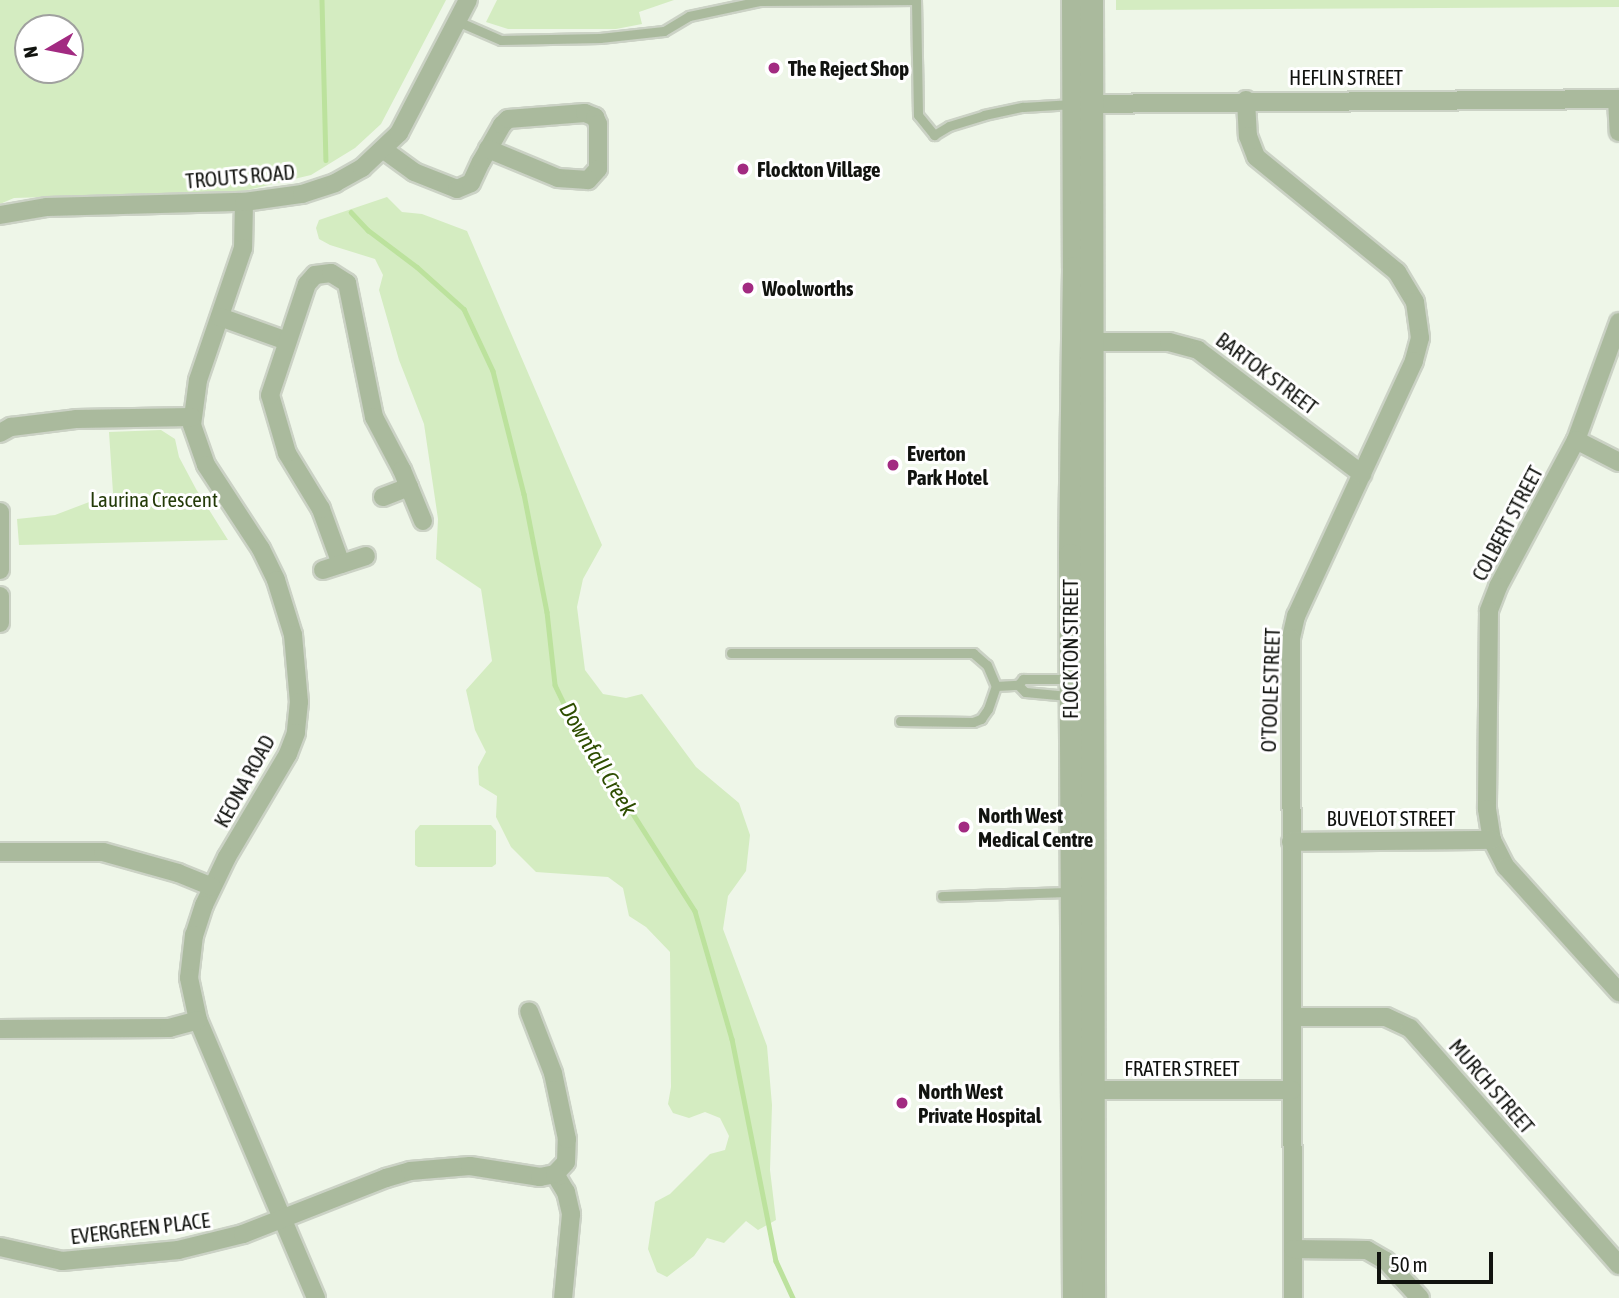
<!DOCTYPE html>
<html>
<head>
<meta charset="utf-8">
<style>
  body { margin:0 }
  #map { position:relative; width:1619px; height:1298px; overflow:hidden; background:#eef6e8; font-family:"Asap Condensed",sans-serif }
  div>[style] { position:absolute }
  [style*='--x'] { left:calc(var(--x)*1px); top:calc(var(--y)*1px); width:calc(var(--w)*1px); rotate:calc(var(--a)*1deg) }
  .green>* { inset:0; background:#d4ecc1 }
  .stream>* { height:4.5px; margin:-2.25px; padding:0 2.25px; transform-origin:2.25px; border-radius:2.25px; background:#bce29d }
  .roads { filter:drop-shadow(2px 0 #cbd2c5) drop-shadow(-2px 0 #cbd2c5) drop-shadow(0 2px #cbd2c5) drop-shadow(0 -2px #cbd2c5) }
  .service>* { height:9px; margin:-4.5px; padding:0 4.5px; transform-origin:4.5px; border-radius:4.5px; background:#aaba9d }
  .minor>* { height:18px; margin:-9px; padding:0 9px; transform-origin:9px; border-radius:9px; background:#aaba9d }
  .tertiary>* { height:23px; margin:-11.5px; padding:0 11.5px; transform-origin:11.5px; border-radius:11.5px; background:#aaba9d }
  .dots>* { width:19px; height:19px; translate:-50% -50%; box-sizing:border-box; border:4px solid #fff; border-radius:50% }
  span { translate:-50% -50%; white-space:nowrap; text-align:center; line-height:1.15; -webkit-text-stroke:6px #fff; paint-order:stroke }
  .poi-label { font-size:21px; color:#11130f; font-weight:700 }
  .left { translate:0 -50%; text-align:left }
  .street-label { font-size:21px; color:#11130f }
  .park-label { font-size:21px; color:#233a08 }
  .water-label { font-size:23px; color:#2e4e01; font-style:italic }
  .north { position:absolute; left:14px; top:14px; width:70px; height:70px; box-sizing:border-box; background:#fff; border:2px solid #a0a19f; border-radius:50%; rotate:260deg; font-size:19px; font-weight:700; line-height:28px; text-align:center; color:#11130f }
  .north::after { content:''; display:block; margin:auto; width:24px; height:32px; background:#a22a81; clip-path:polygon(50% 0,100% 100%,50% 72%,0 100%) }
  .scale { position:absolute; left:1377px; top:1252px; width:116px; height:32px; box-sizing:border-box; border:4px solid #11130f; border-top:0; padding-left:9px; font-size:21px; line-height:24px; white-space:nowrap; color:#11130f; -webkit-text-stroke:5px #fff; paint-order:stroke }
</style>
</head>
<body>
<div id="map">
  <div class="green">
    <div style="clip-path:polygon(evenodd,0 0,446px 0,381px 124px,355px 148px,311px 175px,243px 191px,14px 198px,0 204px,0 0,28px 28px,70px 28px,70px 70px,28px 70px,28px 28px)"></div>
    <div style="clip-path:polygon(497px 0,674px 0,639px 12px,642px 24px,616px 29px,508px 29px,486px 22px)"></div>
    <div style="clip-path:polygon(1116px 0,1619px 0,1619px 7px,1116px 10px)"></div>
    <div style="clip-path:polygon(387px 197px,402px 212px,422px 214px,467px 231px,602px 545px,583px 579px,577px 607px,585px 670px,603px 694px,626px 698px,642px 694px,696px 767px,739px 803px,750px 835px,746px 871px,728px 896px,723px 929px,767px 1046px,772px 1105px,770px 1170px,776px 1220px,758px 1230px,746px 1221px,724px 1243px,707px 1238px,694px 1256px,667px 1277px,657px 1272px,648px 1249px,655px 1202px,670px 1194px,710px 1154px,725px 1150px,729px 1136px,720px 1118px,705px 1112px,689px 1118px,673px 1113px,668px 1104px,671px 1087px,670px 952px,646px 927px,629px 916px,623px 888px,608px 877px,536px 872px,511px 847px,496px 817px,497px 796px,479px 785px,478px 767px,486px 752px,475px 730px,466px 690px,492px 661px,481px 589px,436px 559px,438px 519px,424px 424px,399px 360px,379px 290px,383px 275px,375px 259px,330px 245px,319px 239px,316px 228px,319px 220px)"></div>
    <div style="clip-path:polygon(161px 430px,175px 439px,179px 457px,196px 489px,228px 540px,19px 545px,17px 519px,55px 515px,113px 493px,109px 432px)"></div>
    <div style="clip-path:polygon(420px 825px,491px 825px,496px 831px,496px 864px,492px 867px,418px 867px,415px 865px,415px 831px)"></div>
  </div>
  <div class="stream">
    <div style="--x:322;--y:0;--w:160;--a:88.6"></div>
    <div style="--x:351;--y:212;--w:25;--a:47"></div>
    <div style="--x:368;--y:230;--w:61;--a:37.1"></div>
    <div style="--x:417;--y:267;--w:63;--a:41.8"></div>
    <div style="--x:464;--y:309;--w:68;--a:64.9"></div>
    <div style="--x:493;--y:371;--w:127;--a:75.9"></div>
    <div style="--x:524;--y:494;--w:120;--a:79"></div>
    <div style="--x:547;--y:612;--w:73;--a:83.7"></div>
    <div style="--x:555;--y:685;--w:64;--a:64.2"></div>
    <div style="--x:583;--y:743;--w:68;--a:54"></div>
    <div style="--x:623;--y:798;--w:134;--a:57.5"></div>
    <div style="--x:695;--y:911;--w:133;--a:73.9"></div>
    <div style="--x:732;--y:1039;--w:226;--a:78.8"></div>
    <div style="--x:776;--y:1261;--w:41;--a:65.3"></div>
  </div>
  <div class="roads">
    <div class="service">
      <div style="--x:457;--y:21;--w:48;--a:23.4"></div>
      <div style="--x:501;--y:40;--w:99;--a:-1.2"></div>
      <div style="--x:600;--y:38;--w:64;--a:-6.2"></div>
      <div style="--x:664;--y:31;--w:29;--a:-31"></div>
      <div style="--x:689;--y:16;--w:73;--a:-11.9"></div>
      <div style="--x:760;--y:1;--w:156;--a:-0.4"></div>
      <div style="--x:916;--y:0;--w:115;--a:89"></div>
      <div style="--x:918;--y:115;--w:26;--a:51"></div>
      <div style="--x:934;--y:135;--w:17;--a:-31"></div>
      <div style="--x:949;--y:126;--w:37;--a:-17"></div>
      <div style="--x:984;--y:115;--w:40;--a:-12"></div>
      <div style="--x:1023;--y:107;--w:50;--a:-3.4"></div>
      <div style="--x:731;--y:653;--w:242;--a:0"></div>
      <div style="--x:973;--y:653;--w:18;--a:41"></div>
      <div style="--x:987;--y:665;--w:23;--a:67"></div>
      <div style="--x:1068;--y:696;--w:43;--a:-174.7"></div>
      <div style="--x:1025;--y:692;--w:10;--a:-135"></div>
      <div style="--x:1018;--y:685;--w:8;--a:-50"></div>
      <div style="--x:1023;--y:679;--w:45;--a:0"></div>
      <div style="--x:900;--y:721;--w:73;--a:0.8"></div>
      <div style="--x:973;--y:722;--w:9;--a:-21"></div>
      <div style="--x:981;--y:719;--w:12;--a:-55"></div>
      <div style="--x:988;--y:709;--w:24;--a:-71"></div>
      <div style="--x:996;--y:686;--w:22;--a:-3"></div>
      <div style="--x:942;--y:896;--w:128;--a:-1.8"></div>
    </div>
    <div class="minor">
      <div style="--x:1617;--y:99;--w:33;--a:87"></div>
      <div style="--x:1246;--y:100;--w:36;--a:87"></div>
      <div style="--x:1248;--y:136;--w:22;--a:69"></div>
      <div style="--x:1256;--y:157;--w:182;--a:39.2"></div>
      <div style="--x:1397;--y:272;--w:35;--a:59"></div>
      <div style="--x:1415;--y:302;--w:36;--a:82"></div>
      <div style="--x:1420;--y:338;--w:24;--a:105"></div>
      <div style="--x:1414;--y:361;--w:281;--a:114.8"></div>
      <div style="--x:1296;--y:616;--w:23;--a:103"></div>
      <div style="--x:1291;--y:638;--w:660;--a:89.83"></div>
      <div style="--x:1080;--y:104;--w:539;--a:-0.53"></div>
      <div style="--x:384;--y:150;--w:37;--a:36"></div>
      <div style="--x:414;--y:172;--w:46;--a:21.6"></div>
      <div style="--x:457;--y:189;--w:15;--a:-23"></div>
      <div style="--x:471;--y:183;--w:23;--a:-65"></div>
      <div style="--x:481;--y:162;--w:43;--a:-60.4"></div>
      <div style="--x:502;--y:125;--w:8;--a:-45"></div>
      <div style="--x:508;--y:119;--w:77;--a:-4.5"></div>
      <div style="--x:585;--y:113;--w:11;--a:22"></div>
      <div style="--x:595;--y:117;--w:8;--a:67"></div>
      <div style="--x:598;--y:124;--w:45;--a:90"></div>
      <div style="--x:598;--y:169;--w:15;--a:132"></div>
      <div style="--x:588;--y:180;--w:30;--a:-176"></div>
      <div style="--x:558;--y:178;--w:76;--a:-157.5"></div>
      <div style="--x:244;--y:202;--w:46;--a:91.2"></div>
      <div style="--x:243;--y:248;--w:139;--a:108.8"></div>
      <div style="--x:198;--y:380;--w:45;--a:97.6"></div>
      <div style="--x:192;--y:425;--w:42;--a:70.7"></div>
      <div style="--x:206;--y:465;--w:100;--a:56.8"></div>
      <div style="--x:261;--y:549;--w:34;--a:64"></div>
      <div style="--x:276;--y:580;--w:58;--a:72.8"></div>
      <div style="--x:293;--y:635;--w:67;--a:84.9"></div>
      <div style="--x:299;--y:702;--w:31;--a:96"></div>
      <div style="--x:296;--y:733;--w:22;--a:111"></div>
      <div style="--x:288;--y:754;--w:120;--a:120.6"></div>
      <div style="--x:227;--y:857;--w:53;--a:115.6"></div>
      <div style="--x:204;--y:905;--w:32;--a:108"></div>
      <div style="--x:194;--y:935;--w:43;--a:96.6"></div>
      <div style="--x:189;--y:978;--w:43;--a:77.9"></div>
      <div style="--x:198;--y:1020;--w:302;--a:67"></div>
      <div style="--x:0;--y:215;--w:48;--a:-9.7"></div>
      <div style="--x:47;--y:207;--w:197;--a:-1.5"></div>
      <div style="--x:244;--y:202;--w:59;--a:-7.9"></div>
      <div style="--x:302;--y:194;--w:35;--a:-18"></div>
      <div style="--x:335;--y:183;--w:31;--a:-29"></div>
      <div style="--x:362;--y:168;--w:51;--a:-43.4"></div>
      <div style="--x:399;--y:133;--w:150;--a:-62.6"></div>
      <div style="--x:220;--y:317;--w:71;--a:19.7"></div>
      <div style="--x:1619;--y:322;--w:126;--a:110"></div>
      <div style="--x:1576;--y:440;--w:166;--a:118"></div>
      <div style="--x:1498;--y:587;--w:26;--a:111"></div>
      <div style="--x:1489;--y:611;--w:198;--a:90.6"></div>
      <div style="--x:1487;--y:809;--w:31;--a:81"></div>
      <div style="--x:1492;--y:840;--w:30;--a:63"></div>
      <div style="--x:1506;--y:867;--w:169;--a:47.9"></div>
      <div style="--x:1090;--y:342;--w:79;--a:0"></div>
      <div style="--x:1169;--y:342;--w:30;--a:15"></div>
      <div style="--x:1198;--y:350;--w:206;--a:37.1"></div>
      <div style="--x:0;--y:433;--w:13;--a:-29"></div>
      <div style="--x:11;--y:427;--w:65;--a:-7"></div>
      <div style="--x:76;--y:419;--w:116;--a:-1"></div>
      <div style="--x:1576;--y:440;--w:48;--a:27.1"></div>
      <div style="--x:383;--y:497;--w:28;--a:-21"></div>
      <div style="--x:0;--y:512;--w:58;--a:90"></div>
      <div style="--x:341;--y:564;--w:59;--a:-110"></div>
      <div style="--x:321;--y:509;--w:66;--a:-121.3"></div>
      <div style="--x:287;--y:453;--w:60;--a:-106.3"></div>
      <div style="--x:270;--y:395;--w:117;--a:-71.6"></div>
      <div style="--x:307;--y:284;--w:12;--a:-48"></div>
      <div style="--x:315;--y:275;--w:16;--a:-7"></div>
      <div style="--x:331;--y:273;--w:19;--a:32"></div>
      <div style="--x:347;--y:283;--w:137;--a:78.6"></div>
      <div style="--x:374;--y:417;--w:60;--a:62.2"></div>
      <div style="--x:402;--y:470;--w:55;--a:67.6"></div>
      <div style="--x:323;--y:570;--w:45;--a:-18"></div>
      <div style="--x:0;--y:596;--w:27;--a:90"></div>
      <div style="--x:1291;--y:842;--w:201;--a:-0.6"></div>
      <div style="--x:0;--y:852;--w:103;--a:0"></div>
      <div style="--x:103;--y:852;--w:78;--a:15.6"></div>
      <div style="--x:178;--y:873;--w:37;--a:22"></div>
      <div style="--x:1292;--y:1017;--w:94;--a:0"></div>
      <div style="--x:1386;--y:1017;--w:26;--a:25"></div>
      <div style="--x:1410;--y:1028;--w:316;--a:48.6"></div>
      <div style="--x:0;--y:1029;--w:169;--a:-0.3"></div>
      <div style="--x:169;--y:1028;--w:30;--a:-15"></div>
      <div style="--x:1082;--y:1090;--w:210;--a:0"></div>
      <div style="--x:555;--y:1174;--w:21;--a:59"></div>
      <div style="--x:566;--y:1192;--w:23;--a:77"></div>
      <div style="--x:571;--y:1214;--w:84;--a:95.4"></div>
      <div style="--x:0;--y:1247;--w:64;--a:12.7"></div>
      <div style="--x:62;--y:1261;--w:117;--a:-5.4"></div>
      <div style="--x:178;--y:1250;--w:67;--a:-13.8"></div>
      <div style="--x:243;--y:1234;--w:154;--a:-21.4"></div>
      <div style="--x:386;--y:1178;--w:25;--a:-16"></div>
      <div style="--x:410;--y:1171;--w:60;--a:-4.8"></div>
      <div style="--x:470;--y:1166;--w:71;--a:8.9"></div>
      <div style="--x:540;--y:1177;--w:15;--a:-11"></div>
      <div style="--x:555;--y:1174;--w:16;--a:-47"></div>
      <div style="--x:566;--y:1162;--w:23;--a:-88"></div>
      <div style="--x:567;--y:1139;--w:67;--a:-102"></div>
      <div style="--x:553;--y:1073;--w:66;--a:-111.2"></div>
      <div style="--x:1293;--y:1249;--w:74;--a:0.8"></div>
      <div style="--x:1367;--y:1250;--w:22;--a:30"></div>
      <div style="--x:1386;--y:1261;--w:50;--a:47.4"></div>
    </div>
    <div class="tertiary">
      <div style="--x:1073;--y:0;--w:268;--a:89.8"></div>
      <div style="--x:1074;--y:268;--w:287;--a:90.8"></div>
      <div style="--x:1070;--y:555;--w:743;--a:89.69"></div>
      <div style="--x:1091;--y:0;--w:1298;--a:89.91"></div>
    </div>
  </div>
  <div class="dots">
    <div style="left:774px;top:68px;background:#a22a81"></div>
    <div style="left:743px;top:169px;background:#a22a81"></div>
    <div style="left:748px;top:288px;background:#a22a81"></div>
    <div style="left:893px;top:465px;background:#a22a81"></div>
    <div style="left:964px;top:827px;background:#a22a81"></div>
    <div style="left:902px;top:1103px;background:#a22a81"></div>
  </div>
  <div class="poi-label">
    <span class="left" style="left:788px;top:68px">The Reject Shop</span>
    <span class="left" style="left:757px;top:169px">Flockton Village</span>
    <span class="left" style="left:762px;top:288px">Woolworths</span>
    <span class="left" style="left:907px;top:465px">Everton<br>Park Hotel</span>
    <span class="left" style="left:978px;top:827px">North West<br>Medical Centre</span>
    <span class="left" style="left:918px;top:1103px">North West<br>Private Hospital</span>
  </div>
  <div class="street-label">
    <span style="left:1346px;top:77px">HEFLIN STREET</span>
    <span style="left:240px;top:176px;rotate:-5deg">TROUTS ROAD</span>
    <span style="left:1267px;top:373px;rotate:37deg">BARTOK STREET</span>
    <span style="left:1507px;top:523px;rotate:-62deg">COLBERT STREET</span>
    <span style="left:1070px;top:649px;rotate:-90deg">FLOCKTON STREET</span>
    <span style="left:1270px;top:690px;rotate:-88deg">O'TOOLE STREET</span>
    <span style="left:244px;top:781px;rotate:-61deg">KEONA ROAD</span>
    <span style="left:1391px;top:818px">BUVELOT STREET</span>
    <span style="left:1182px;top:1068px">FRATER STREET</span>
    <span style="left:1492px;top:1086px;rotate:49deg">MURCH STREET</span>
    <span style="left:140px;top:1228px;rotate:-7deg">EVERGREEN PLACE</span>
  </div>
  <div class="park-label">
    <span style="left:154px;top:499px">Laurina Crescent</span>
  </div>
  <div class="water-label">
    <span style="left:598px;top:759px;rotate:59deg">Downfall Creek</span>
  </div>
  <div class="north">N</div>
  <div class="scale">50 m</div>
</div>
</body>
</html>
